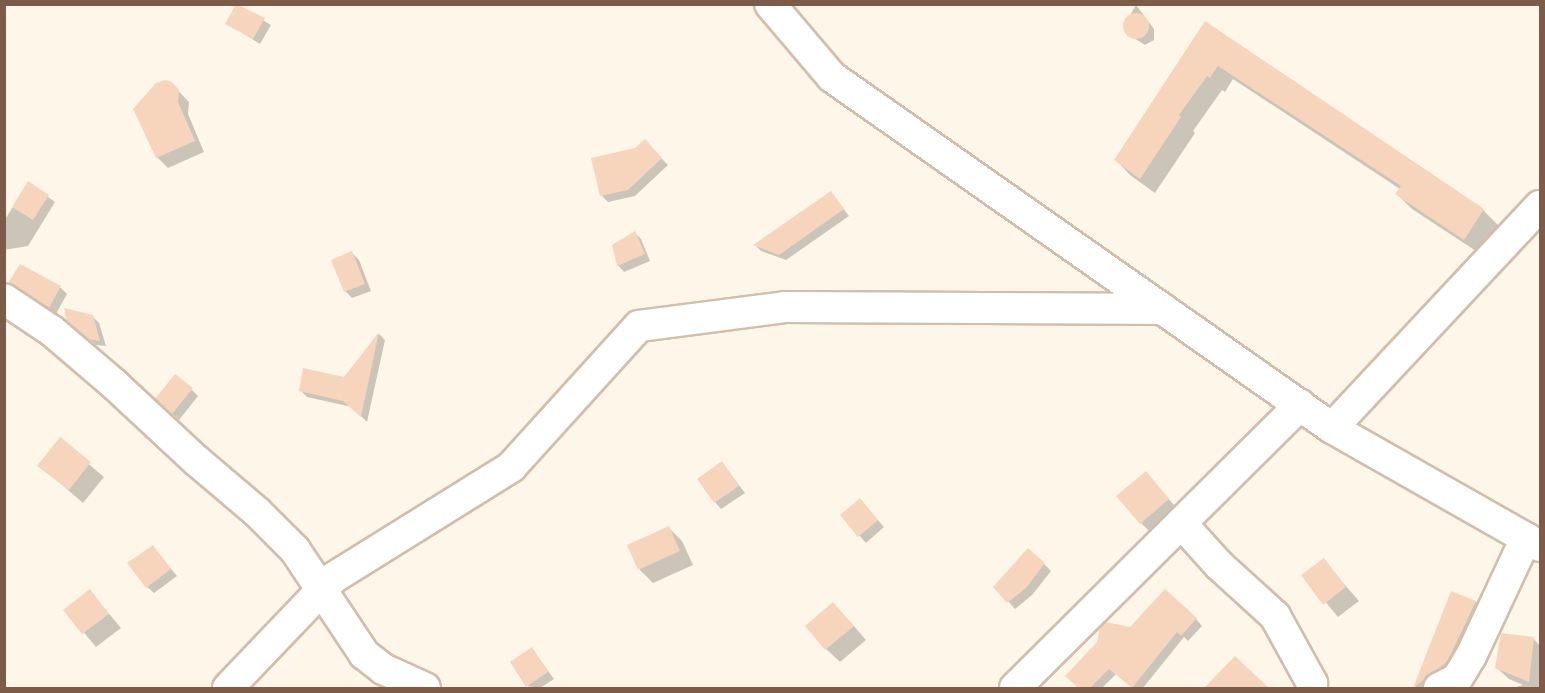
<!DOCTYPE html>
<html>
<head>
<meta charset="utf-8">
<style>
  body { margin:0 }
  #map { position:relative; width:1545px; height:693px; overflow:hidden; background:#fef6e8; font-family:Helvetica,sans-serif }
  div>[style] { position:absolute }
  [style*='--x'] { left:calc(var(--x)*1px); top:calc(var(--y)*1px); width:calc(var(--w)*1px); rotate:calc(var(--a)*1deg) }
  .shadow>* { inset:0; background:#0003 }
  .building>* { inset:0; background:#f6d5bc }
  .round { border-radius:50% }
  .roads { filter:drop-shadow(2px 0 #d2beab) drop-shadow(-2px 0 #d2beab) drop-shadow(0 2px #d2beab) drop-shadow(0 -2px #d2beab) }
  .street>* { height:30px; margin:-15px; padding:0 15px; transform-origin:15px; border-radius:15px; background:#fff }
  span { translate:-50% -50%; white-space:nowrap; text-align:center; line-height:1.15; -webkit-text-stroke:4.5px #fff9f0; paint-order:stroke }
  .frame { position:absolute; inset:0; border:6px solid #7c5c48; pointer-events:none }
</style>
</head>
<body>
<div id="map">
  <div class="shadow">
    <div style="clip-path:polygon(238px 5px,271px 25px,260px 44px,227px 23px)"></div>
    <div style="clip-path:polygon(1136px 5px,1154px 29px,1154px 40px,1145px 45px,1126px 33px,1126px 22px)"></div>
    <div style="clip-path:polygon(1205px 23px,1483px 210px,1498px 225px,1479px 253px,1412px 209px,1397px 194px,1400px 189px,1233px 79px,1225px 92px,1222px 90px,1193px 131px,1195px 133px,1155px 193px,1130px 175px,1116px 160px)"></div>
    <div style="clip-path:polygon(171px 83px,189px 102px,188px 114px,204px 152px,168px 168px,157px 157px)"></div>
    <div style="clip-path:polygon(644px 141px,668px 165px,635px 196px,608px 202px,602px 196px)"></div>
    <div style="clip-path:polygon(28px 183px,55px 202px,28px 246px,4px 250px,4px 221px)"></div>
    <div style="clip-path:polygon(831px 193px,849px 216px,786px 260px,761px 251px,755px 245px)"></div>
    <div style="clip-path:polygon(635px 233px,641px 239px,650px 261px,624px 272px,618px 265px)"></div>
    <div style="clip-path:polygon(352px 253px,359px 260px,371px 291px,352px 298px,345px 291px)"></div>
    <div style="clip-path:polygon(21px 266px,61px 288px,67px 294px,56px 314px,10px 282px)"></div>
    <div style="clip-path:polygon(66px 309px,92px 316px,99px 323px,106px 346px,96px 345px,76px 328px)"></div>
    <div style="clip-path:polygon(379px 334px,385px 340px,367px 422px,352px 407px,307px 397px,300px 390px,345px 379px)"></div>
    <div style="clip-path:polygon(192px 390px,198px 396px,179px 420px,157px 399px)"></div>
    <div style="clip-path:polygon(60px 440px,104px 477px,83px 503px,39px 465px)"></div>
    <div style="clip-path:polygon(722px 463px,745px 493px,721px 509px,715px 502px)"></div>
    <div style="clip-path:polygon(1146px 473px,1181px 513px,1154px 536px,1141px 523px)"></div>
    <div style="clip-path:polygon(866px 507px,884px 527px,866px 543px,842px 516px)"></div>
    <div style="clip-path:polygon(669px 528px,682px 541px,693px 565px,653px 583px,640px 570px,629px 546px)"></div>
    <div style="clip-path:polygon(153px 547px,177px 576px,154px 593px,147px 587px)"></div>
    <div style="clip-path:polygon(1323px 560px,1359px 601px,1338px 617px,1303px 575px)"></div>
    <div style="clip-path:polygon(1044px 564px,1051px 571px,1032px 595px,1015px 609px,995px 587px)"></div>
    <div style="clip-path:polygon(90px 591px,121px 628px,96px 647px,65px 610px)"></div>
    <div style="clip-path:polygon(1452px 593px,1476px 602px,1488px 614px,1440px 688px,1415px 688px)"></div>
    <div style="clip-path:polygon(846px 617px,866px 640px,840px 662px,826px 649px)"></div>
    <div style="clip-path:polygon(1196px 619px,1202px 626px,1188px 641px,1184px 637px,1143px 688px,1134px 688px,1116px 674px,1102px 688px,1080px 688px,1067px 676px,1131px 629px)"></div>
    <div style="clip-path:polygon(1533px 638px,1540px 646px,1540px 688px,1513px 688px,1523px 685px,1509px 679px,1497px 668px)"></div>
    <div style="clip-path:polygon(532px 649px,554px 679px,540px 688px,527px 686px)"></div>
    <div style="clip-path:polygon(1235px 658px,1267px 688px,1212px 688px,1209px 685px)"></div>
  </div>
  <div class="building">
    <div style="clip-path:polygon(236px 4px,265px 18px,253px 39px,225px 24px)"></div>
    <div class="round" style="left:1123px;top:13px;width:26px;height:26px"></div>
    <div style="clip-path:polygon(1205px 21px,1484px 209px,1464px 240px,1395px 194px,1401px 186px,1218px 66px,1210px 78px,1207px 76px,1179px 115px,1181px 117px,1140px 179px,1114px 160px)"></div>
    <div style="clip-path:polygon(166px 80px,172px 82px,179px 90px,178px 102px,195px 141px,156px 158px,133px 109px,156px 83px)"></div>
    <div style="clip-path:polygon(645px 139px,662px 158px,628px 190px,600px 196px,591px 158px,635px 148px)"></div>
    <div style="clip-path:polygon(28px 181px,49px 195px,33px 220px,12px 207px)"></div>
    <div style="clip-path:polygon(831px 191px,844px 209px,779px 255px,753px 245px)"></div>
    <div style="clip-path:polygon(635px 231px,645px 254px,617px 266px,612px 245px)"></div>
    <div style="clip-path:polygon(352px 251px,365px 284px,344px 292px,331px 260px)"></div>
    <div style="clip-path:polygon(20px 264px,61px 286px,49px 308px,8px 283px)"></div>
    <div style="clip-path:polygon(64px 308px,93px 315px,100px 341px,88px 339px,67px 321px)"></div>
    <div style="clip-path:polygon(379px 332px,361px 417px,343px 401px,299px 391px,303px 368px,344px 377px)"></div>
    <div style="clip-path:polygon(175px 374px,193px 388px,172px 414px,155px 399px)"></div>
    <div style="clip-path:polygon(60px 437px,91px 462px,69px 490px,37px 466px)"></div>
    <div style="clip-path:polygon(722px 461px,739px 486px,714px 503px,697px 479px)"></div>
    <div style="clip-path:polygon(1146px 471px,1169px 499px,1140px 524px,1116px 496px)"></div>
    <div style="clip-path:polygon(860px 498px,878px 520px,858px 537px,840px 515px)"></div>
    <div style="clip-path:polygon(669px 526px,680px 551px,638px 570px,627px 545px)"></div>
    <div style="clip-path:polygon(153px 545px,171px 569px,146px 588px,127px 563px)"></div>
    <div style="clip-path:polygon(1028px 548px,1045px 563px,1026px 588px,1007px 603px,993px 587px)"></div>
    <div style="clip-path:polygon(1324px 558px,1346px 587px,1323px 605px,1301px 575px)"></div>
    <div style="clip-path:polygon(90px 589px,109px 614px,82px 634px,63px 610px)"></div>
    <div style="clip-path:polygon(1165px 589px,1197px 618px,1181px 636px,1177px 632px,1132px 688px,1109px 669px,1090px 688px,1078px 688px,1065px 676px,1097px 642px,1100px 628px,1106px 622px,1130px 627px)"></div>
    <div style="clip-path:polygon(1451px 591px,1476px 601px,1447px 662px,1413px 688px)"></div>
    <div style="clip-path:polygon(833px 602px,854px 626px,825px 650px,805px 626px)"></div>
    <div style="clip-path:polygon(1501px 633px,1534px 637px,1529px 682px,1495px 668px)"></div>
    <div style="clip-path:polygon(532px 647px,548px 672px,526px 687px,510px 662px)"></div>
    <div style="clip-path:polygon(1235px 656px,1269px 688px,1204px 688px)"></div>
  </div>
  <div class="roads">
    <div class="street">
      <div style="--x:770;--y:4;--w:96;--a:49.7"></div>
      <div style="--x:832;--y:77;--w:611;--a:35.07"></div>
      <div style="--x:1332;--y:428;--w:239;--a:29.6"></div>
      <div style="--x:4;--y:299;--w:58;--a:33.7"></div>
      <div style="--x:52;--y:331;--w:82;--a:40.5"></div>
      <div style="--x:114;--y:384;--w:113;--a:42.9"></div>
      <div style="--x:197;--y:461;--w:79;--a:40.4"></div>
      <div style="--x:257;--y:512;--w:54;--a:45"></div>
      <div style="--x:295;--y:550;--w:125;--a:56.4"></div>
      <div style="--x:364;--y:654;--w:24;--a:38"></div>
      <div style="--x:383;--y:669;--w:46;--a:24.3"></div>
      <div style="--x:1332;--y:428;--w:304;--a:-46.9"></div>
      <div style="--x:1181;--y:523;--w:57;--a:47.9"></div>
      <div style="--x:1219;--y:565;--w:76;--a:42.3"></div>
      <div style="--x:1275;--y:616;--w:77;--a:61.1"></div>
      <div style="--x:1312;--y:683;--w:5;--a:90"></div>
      <div style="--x:228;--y:688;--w:152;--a:-46.3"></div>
      <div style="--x:333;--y:578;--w:210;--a:-31.9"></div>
      <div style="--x:511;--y:467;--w:190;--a:-47.8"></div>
      <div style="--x:639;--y:326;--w:147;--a:-7.4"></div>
      <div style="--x:785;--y:307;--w:378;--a:0.3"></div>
      <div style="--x:1015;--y:688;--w:402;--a:-44.8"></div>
      <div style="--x:1439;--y:688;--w:20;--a:-27"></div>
      <div style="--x:1457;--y:679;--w:27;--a:-59"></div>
      <div style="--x:1471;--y:656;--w:130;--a:-65"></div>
    </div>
  </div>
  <div class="frame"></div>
</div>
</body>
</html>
